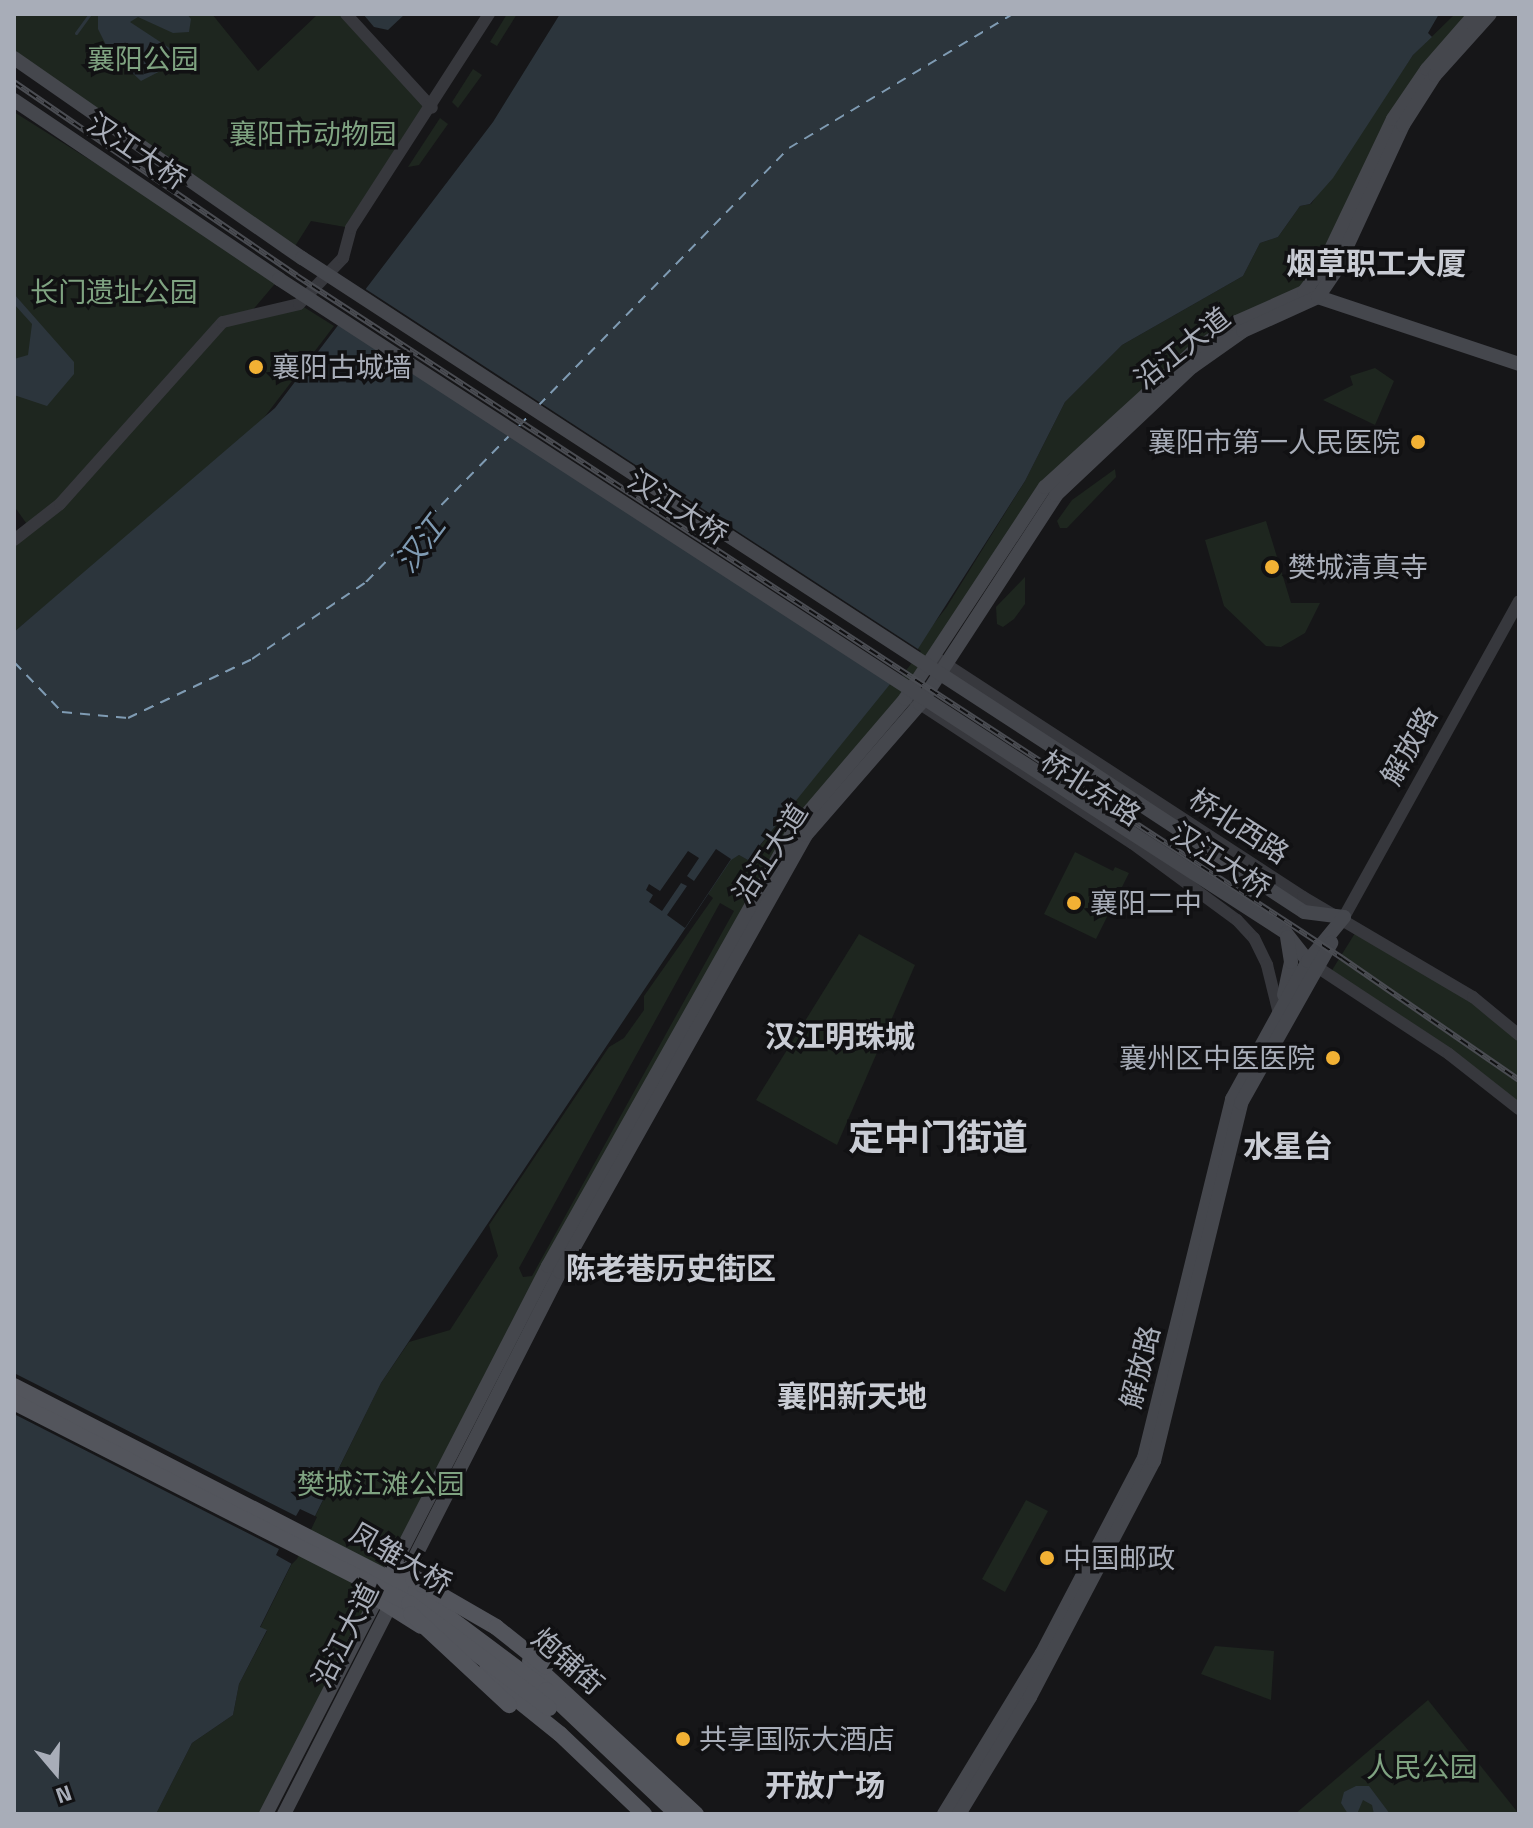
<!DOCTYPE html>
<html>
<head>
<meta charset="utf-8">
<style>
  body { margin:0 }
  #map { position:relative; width:1533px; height:1828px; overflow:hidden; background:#161618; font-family:"Titillium Web","Noto Sans SC",sans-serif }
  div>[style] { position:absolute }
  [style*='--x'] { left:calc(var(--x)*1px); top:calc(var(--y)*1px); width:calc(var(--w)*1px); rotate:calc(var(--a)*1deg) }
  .green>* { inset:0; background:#1e261f }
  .water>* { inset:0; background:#2c353c }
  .pier>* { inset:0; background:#161618 }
  .stream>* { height:3px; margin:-1.5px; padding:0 1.5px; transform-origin:1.5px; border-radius:1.5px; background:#2c353c }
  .ferry>* { height:2px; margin-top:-1px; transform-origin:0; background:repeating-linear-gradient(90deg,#7f9bb3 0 10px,transparent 0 18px) }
  .tertiary>* { height:12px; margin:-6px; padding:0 6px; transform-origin:6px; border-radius:6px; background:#37383d }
  .secondary>* { height:14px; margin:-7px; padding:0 7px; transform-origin:7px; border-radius:7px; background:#45474d }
  .primary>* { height:16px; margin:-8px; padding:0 8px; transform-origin:8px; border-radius:8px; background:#53555c }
  .rail>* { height:6px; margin-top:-3px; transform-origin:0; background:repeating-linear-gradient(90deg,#111113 0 9px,#4a4c52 0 18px); box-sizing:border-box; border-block:2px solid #4a4c52 }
  .secondary-bridge>* { height:14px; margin:-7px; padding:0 7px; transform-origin:7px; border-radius:7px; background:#45474d }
  .primary-bridge>* { height:16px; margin:-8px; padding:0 8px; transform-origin:8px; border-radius:8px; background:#53555c }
  .dots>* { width:22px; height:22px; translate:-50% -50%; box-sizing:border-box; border:4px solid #111113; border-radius:50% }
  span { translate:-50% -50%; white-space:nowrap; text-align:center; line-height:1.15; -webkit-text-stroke:7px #111113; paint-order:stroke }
  .park-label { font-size:28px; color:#7fa381 }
  .street-label { font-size:28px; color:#a8adb8 }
  .poi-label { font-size:28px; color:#a8adb8 }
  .left { translate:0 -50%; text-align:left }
  .right { translate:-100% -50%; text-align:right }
  .neighbourhood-label { font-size:30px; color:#c9ccd4; font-weight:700 }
  .water-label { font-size:30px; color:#7f9bb3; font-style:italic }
  .district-label { font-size:36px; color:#c9ccd4; font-weight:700 }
  .frame { position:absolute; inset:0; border:16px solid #a8adb8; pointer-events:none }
  .north { position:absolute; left:16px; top:1732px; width:80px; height:80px; -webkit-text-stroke:6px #111113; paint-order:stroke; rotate:161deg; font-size:22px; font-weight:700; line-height:32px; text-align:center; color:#a8adb8 }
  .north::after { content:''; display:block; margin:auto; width:28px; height:36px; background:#a8adb8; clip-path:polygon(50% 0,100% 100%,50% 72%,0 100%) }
</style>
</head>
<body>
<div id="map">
  <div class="green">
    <div style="clip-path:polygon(14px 14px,212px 14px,258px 71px,318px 14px,346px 14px,432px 108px,351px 228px,311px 221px,292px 251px,14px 58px)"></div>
    <div style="clip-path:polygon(507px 14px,517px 14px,497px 46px,490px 42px)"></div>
    <div style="clip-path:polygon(evenodd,1455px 14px,1475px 14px,1304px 292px,1237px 322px,1045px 487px,934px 654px,795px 828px,547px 1282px,272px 1814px,156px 1814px,192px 1743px,233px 1715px,239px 1684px,267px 1631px,260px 1628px,381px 1383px,409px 1342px,450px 1330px,498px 1256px,489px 1225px,609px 1047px,624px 1038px,644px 1010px,644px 996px,713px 898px,708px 894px,731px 859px,739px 855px,749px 860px,946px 608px,1025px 481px,1065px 402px,1122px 345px,1243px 276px,1260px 243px,1278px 237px,1300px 206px,1311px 204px,1413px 55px,1455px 14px,720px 903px,734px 911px,532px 1276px,523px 1277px,519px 1268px,720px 903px)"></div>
    <div style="clip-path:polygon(473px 69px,482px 75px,458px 108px,452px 102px)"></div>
    <div style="clip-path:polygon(14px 112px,279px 279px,251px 312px,299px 304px,334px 326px,253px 432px,14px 632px,14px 541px,29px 527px,14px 506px)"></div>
    <div style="clip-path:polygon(440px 118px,448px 124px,419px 165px,408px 167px)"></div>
    <div style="clip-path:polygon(1375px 368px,1394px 381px,1375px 425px,1323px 400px,1353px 385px,1350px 376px)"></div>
    <div style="clip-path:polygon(1115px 469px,1116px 477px,1067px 528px,1060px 528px,1057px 521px,1072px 500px)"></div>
    <div style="clip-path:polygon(1266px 521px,1291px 603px,1320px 603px,1305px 633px,1281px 647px,1266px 646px,1224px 606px,1205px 540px)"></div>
    <div style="clip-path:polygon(1025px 577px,1025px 604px,1014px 619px,1003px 627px,997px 624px,996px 607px)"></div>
    <div style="clip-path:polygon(1075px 852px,1113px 871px,1115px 867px,1129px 873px,1096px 939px,1044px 914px)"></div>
    <div style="clip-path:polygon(1357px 930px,1368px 932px,1519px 1035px,1519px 1109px,1329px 975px)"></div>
    <div style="clip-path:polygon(859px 934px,915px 965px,837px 1145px,756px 1100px)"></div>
    <div style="clip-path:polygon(1026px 1500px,1048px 1511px,1005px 1592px,982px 1579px)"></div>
    <div style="clip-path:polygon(1215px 1646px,1274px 1651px,1271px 1700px,1201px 1674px)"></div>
    <div style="clip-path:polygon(1428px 1700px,1519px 1814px,1295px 1814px)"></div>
  </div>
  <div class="water">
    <div style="clip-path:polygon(98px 14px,187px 14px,191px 19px,189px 32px,173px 33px,138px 17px,130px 22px,171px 49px,170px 66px,141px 81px,109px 51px,98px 29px)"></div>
    <div style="clip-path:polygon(363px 14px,405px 14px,388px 30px,374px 27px)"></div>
    <div style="clip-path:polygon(560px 14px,1439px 14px,1428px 33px,1432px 37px,1413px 55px,1333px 178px,1310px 204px,1300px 206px,1278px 237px,1260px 243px,1243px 276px,1122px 345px,1065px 402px,1025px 481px,916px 652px,748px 860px,739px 855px,731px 860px,381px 1383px,260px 1627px,267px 1630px,239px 1684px,233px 1715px,192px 1743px,156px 1814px,14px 1814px,14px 632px,275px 408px,493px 122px)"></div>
    <div style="clip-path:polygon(14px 294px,74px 362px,74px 374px,47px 406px,14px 395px,14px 359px,28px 355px,32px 324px,14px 304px)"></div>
    <div style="clip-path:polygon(1356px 1786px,1369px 1786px,1390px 1814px,1374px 1814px,1372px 1805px,1363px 1800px,1357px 1814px,1348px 1814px,1341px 1803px,1344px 1792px)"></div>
  </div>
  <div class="pier">
    <div style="clip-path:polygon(361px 286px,921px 651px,894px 686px,333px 321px)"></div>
    <div style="clip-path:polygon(716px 849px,731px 859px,685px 928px,667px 915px,687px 886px,681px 883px,662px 911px,649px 902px,653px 895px,646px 890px,649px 884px,660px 891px,688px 851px,699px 858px,687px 876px,694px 881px)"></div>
    <div style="clip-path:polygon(14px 1373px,296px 1516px,300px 1509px,317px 1517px,297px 1559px,292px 1564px,276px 1555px,279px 1549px,14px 1414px)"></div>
  </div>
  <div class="stream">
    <div style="--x:76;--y:33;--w:24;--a:-54"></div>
  </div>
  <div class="ferry">
    <div style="--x:538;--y:406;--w:360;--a:-45.8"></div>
    <div style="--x:789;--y:148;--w:261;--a:-30.9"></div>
    <div style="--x:519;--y:426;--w:18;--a:-47"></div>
    <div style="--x:14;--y:662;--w:69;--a:46.2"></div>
    <div style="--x:62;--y:712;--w:66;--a:5.2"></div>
    <div style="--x:128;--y:718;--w:137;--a:-25.4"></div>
    <div style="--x:252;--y:659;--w:138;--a:-34"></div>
    <div style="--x:366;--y:582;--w:204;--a:-45.6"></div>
  </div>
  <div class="tertiary">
    <div style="--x:346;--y:14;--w:127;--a:47.5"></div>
    <div style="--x:14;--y:540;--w:58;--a:-38"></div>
    <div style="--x:60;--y:504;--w:244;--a:-48.2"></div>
    <div style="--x:223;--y:322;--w:78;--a:-13.3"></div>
    <div style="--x:299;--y:304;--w:64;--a:-46.3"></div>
    <div style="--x:343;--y:258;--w:31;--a:-75"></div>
    <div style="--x:351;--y:228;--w:255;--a:-57.2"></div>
    <div style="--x:938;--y:659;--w:436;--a:33.1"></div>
    <div style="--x:1303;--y:897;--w:197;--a:30.5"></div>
    <div style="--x:1473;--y:997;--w:60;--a:39.6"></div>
    <div style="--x:914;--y:700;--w:261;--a:33.3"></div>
    <div style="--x:1132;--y:843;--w:130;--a:36.3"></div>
    <div style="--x:1237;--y:920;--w:25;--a:47"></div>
    <div style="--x:1254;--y:938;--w:30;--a:64"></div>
    <div style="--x:1267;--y:965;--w:50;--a:76.2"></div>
    <div style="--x:1344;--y:917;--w:361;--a:-61"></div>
    <div style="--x:1311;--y:963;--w:165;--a:33.4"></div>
    <div style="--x:1449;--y:1054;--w:89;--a:38.2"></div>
  </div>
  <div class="secondary">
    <div style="--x:14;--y:58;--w:351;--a:34.8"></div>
    <div style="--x:14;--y:100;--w:320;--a:34"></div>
    <div style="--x:1312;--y:295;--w:218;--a:18.4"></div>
    <div style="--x:1091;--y:772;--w:255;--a:33.3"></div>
    <div style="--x:1304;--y:912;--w:40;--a:7.1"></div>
    <div style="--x:1070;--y:793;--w:257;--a:32.9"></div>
    <div style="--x:1286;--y:933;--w:36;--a:52"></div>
    <div style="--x:1284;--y:995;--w:34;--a:-78"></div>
    <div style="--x:1291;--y:962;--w:25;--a:-99"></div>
    <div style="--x:266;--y:1814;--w:616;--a:-62.77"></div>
    <div style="--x:548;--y:1266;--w:503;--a:-60.58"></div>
    <div style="--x:795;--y:828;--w:170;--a:-49.5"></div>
    <div style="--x:905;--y:699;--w:254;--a:-56.6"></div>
    <div style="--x:1045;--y:487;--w:199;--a:-42.4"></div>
    <div style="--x:1192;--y:353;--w:55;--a:-34.6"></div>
    <div style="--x:1237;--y:322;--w:73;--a:-24.1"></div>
    <div style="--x:1304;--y:292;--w:30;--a:-53"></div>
    <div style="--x:1322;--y:268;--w:165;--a:-64.5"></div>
    <div style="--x:1393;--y:119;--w:60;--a:-55.8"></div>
    <div style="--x:1427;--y:69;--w:73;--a:-48.9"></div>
    <div style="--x:284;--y:1814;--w:608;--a:-63.01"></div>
    <div style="--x:560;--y:1272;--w:501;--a:-60.62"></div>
    <div style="--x:806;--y:835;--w:174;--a:-49"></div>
    <div style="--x:920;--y:704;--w:249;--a:-56.9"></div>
    <div style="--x:1056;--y:495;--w:187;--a:-43.3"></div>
    <div style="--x:1192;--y:367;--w:62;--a:-35.2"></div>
    <div style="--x:1243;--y:331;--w:82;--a:-24.4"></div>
    <div style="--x:1318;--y:297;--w:32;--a:-56"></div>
    <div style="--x:1336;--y:270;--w:160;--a:-65.2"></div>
    <div style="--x:1403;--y:125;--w:59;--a:-57.4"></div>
    <div style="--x:1435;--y:75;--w:82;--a:-48"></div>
    <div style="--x:944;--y:1814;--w:188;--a:-58.7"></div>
    <div style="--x:1042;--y:1653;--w:220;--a:-62.4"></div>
    <div style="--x:1144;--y:1458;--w:370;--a:-76.2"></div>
    <div style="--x:1232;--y:1099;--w:158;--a:-61.2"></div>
    <div style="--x:1308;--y:961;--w:57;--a:-50.7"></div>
    <div style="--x:959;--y:1814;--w:137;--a:-58.7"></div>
    <div style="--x:1030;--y:1697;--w:267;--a:-62.3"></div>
    <div style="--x:1154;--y:1461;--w:368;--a:-76.3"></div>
    <div style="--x:1241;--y:1103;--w:184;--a:-60.6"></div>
  </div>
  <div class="primary">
    <div style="--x:392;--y:1564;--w:37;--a:31"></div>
    <div style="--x:375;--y:1597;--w:54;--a:32.2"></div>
    <div style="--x:530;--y:1661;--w:226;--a:42.7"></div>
    <div style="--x:484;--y:1673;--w:97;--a:38.8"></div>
    <div style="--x:560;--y:1734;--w:116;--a:43.6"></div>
  </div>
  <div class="rail">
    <div style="--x:14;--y:82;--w:343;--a:34.4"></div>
    <div style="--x:297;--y:276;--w:1248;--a:33.13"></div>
    <div style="--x:1342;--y:958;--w:215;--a:34.6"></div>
  </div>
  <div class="secondary-bridge">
    <div style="--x:302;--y:258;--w:942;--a:33.08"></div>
    <div style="--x:279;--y:279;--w:943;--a:33.02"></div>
  </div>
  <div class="primary-bridge">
    <div style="--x:14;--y:1386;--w:451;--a:27.2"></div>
    <div style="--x:415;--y:1592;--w:164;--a:36.8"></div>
    <div style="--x:546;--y:1690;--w:180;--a:43.4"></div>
    <div style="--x:14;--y:1402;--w:443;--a:27"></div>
    <div style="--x:409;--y:1603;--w:175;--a:36.9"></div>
    <div style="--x:413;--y:1579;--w:96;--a:30"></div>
    <div style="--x:496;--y:1627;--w:63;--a:38.5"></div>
    <div style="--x:411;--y:1614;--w:134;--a:42.9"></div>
  </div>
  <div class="dots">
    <div style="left:256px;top:367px;background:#f2b134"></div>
    <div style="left:1418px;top:442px;background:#f2b134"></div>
    <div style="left:1272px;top:567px;background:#f2b134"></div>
    <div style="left:1074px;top:903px;background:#f2b134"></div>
    <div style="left:1333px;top:1058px;background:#f2b134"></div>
    <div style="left:1047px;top:1558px;background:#f2b134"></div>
    <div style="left:683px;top:1739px;background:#f2b134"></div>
  </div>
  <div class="park-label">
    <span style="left:143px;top:59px">襄阳公园</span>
    <span style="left:313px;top:134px">襄阳市动物园</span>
    <span style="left:114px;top:292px">长门遗址公园</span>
    <span style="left:381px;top:1484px">樊城江滩公园</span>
    <span style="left:1422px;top:1767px">人民公园</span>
  </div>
  <div class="street-label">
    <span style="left:137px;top:151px;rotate:34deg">汉江大桥</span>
    <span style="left:1182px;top:348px;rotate:-38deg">沿江大道</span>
    <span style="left:678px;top:507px;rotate:33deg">汉江大桥</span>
    <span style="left:1409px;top:746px;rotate:-61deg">解放路</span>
    <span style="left:1091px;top:788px;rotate:33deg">桥北东路</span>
    <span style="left:1239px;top:826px;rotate:33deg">桥北西路</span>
    <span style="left:770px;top:853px;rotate:-57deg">沿江大道</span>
    <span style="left:1221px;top:860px;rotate:33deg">汉江大桥</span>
    <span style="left:1140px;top:1367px;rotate:-76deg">解放路</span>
    <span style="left:401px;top:1558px;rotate:30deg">凤雏大桥</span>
    <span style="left:345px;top:1635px;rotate:-63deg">沿江大道</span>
    <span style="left:568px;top:1661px;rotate:41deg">炮铺街</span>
  </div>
  <div class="poi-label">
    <span class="left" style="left:272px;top:367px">襄阳古城墙</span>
    <span class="right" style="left:1400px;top:442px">襄阳市第一人民医院</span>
    <span class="left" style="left:1288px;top:567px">樊城清真寺</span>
    <span class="left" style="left:1090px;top:903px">襄阳二中</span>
    <span class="right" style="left:1315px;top:1058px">襄州区中医医院</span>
    <span class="left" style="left:1063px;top:1558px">中国邮政</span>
    <span class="left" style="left:699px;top:1739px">共享国际大酒店</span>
  </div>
  <div class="neighbourhood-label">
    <span style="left:1376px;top:263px">烟草职工大厦</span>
    <span style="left:840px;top:1036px">汉江明珠城</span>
    <span style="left:1288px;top:1146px">水星台</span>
    <span style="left:671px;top:1268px">陈老巷历史街区</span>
    <span style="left:852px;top:1396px">襄阳新天地</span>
    <span style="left:825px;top:1785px">开放广场</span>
  </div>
  <div class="water-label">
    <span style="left:420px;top:544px;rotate:-53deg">汉江</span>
  </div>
  <div class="district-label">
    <span style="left:938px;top:1137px">定中门街道</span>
  </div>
  <div class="frame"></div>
  <div class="north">N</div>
</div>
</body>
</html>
